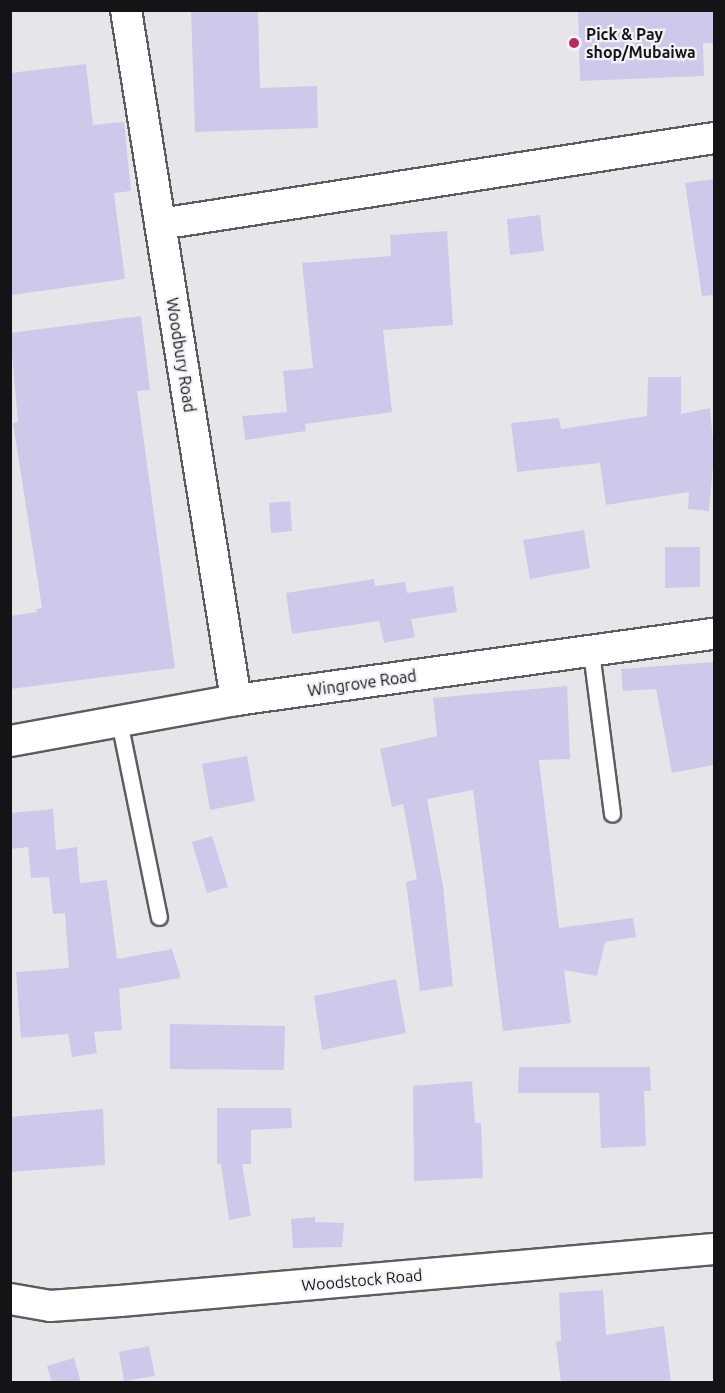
<!DOCTYPE html>
<html>
<head>
<meta charset="utf-8">
<style>
  body { margin:0 }
  #map { position:relative; width:725px; height:1393px; overflow:hidden; background:#e7e5ea; font-family:Ubuntu,sans-serif }
  div>[style] { position:absolute }
  [style*='--x'] { left:calc(var(--x)*1px); top:calc(var(--y)*1px); width:calc(var(--w)*1px); rotate:calc(var(--a)*1deg) }
  .building>* { inset:0; background:#d0c8ea }
  .roads { filter:drop-shadow(2px 0 #5d5c60) drop-shadow(-2px 0 #5d5c60) drop-shadow(0 2px #5d5c60) drop-shadow(0 -2px #5d5c60) }
  .service>* { height:15px; margin:-7.5px; padding:0 7.5px; transform-origin:7.5px; border-radius:7.5px; background:#fff }
  .minor>* { height:30px; margin:-15px; padding:0 15px; transform-origin:15px; border-radius:15px; background:#fff }
  .dots>* { width:16px; height:16px; translate:-50% -50%; box-sizing:border-box; border:3px solid #f4f2f7; border-radius:50% }
  span { translate:-50% -50%; white-space:nowrap; text-align:center; line-height:1.15; -webkit-text-stroke:4.5px #f4f2f7; paint-order:stroke }
  .poi-label { font-size:16px; color:#141315; font-weight:700 }
  .left { translate:0 -50%; text-align:left }
  .street-label { font-size:16px; color:#141315 }
  .frame { position:absolute; inset:0; border:12px solid #141315; pointer-events:none }
</style>
</head>
<body>
<div id="map">
  <div class="building">
    <div style="clip-path:polygon(191px 10px,258px 10px,260px 88px,317px 86px,318px 128px,195px 132px)"></div>
    <div style="clip-path:polygon(578px 10px,713px 10px,714px 43px,703px 43px,704px 76px,580px 81px)"></div>
    <div style="clip-path:polygon(86px 64px,93px 125px,124px 122px,131px 191px,114px 193px,125px 279px,12px 295px,10px 73px)"></div>
    <div style="clip-path:polygon(714px 179px,714px 295px,702px 296px,685px 183px)"></div>
    <div style="clip-path:polygon(540px 215px,544px 251px,510px 255px,507px 219px)"></div>
    <div style="clip-path:polygon(447px 231px,453px 325px,383px 330px,392px 412px,305px 424px,306px 431px,245px 440px,242px 416px,287px 412px,283px 371px,313px 368px,302px 263px,391px 256px,390px 235px)"></div>
    <div style="clip-path:polygon(141px 316px,150px 390px,137px 391px,175px 668px,10px 689px,10px 616px,37px 612px,36px 609px,42px 608px,13px 423px,18px 422px,10px 333px)"></div>
    <div style="clip-path:polygon(648px 377px,681px 377px,681px 414px,710px 408px,714px 453px,709px 511px,688px 509px,689px 492px,606px 505px,600px 463px,517px 472px,511px 423px,559px 418px,561px 429px,647px 416px)"></div>
    <div style="clip-path:polygon(290px 501px,292px 531px,271px 533px,269px 503px)"></div>
    <div style="clip-path:polygon(584px 530px,590px 568px,530px 579px,523px 540px)"></div>
    <div style="clip-path:polygon(665px 547px,700px 547px,700px 587px,665px 588px)"></div>
    <div style="clip-path:polygon(374px 579px,375px 586px,405px 582px,407px 593px,453px 586px,457px 612px,411px 619px,415px 637px,384px 643px,379px 621px,292px 634px,286px 593px)"></div>
    <div style="clip-path:polygon(714px 662px,714px 765px,672px 773px,656px 689px,623px 691px,621px 669px)"></div>
    <div style="clip-path:polygon(567px 686px,570px 759px,539px 760px,559px 928px,633px 918px,636px 937px,605px 942px,597px 976px,564px 970px,571px 1023px,503px 1031px,473px 790px,427px 799px,443px 886px,453px 986px,420px 991px,406px 882px,417px 879px,403px 804px,392px 807px,380px 749px,437px 736px,433px 698px)"></div>
    <div style="clip-path:polygon(247px 756px,255px 801px,210px 810px,202px 764px)"></div>
    <div style="clip-path:polygon(53px 809px,56px 850px,77px 847px,80px 883px,107px 880px,117px 959px,172px 949px,181px 978px,119px 989px,122px 1030px,94px 1032px,97px 1053px,72px 1057px,68px 1034px,21px 1038px,16px 972px,69px 968px,65px 913px,53px 914px,49px 877px,31px 878px,28px 847px,10px 849px,10px 813px)"></div>
    <div style="clip-path:polygon(212px 836px,228px 887px,207px 893px,192px 842px)"></div>
    <div style="clip-path:polygon(396px 979px,406px 1033px,322px 1050px,314px 996px)"></div>
    <div style="clip-path:polygon(170px 1024px,285px 1026px,284px 1070px,170px 1069px)"></div>
    <div style="clip-path:polygon(519px 1067px,650px 1067px,651px 1091px,644px 1091px,646px 1146px,601px 1148px,599px 1093px,518px 1093px)"></div>
    <div style="clip-path:polygon(472px 1081px,475px 1123px,481px 1123px,483px 1178px,414px 1181px,413px 1086px)"></div>
    <div style="clip-path:polygon(217px 1108px,291px 1108px,292px 1128px,251px 1130px,251px 1164px,242px 1164px,251px 1216px,229px 1220px,221px 1164px,217px 1164px)"></div>
    <div style="clip-path:polygon(103px 1109px,105px 1165px,10px 1172px,10px 1117px)"></div>
    <div style="clip-path:polygon(315px 1217px,315px 1222px,344px 1223px,342px 1247px,293px 1248px,291px 1219px)"></div>
    <div style="clip-path:polygon(603px 1290px,606px 1335px,664px 1326px,671px 1383px,561px 1383px,556px 1342px,561px 1341px,559px 1293px)"></div>
    <div style="clip-path:polygon(149px 1346px,155px 1376px,124px 1381px,119px 1352px)"></div>
    <div style="clip-path:polygon(74px 1358px,81px 1383px,52px 1383px,47px 1366px)"></div>
  </div>
  <div class="roads">
    <div class="service">
      <div style="--x:591;--y:652;--w:163;--a:82.6"></div>
      <div style="--x:119;--y:721;--w:200;--a:78.5"></div>
    </div>
    <div class="minor">
      <div style="--x:126;--y:10;--w:699;--a:80.94"></div>
      <div style="--x:160;--y:224;--w:561;--a:-8.82"></div>
      <div style="--x:10;--y:741;--w:230;--a:-10.3"></div>
      <div style="--x:236;--y:700;--w:483;--a:-7.9"></div>
      <div style="--x:10;--y:1299;--w:41;--a:9.9"></div>
      <div style="--x:50;--y:1306;--w:70;--a:-4.1"></div>
      <div style="--x:120;--y:1301;--w:596;--a:-5"></div>
    </div>
  </div>
  <div class="dots">
    <div style="left:574px;top:43px;background:#b72b63"></div>
  </div>
  <div class="poi-label">
    <span class="left" style="left:586px;top:43px">Pick &amp; Pay<br>shop/Mubaiwa</span>
  </div>
  <div class="street-label">
    <span style="left:181px;top:355px;rotate:81deg">Woodbury Road</span>
    <span style="left:362px;top:683px;rotate:-8deg">Wingrove Road</span>
    <span style="left:362px;top:1280px;rotate:-5deg">Woodstock Road</span>
  </div>
  <div class="frame"></div>
</div>
</body>
</html>
